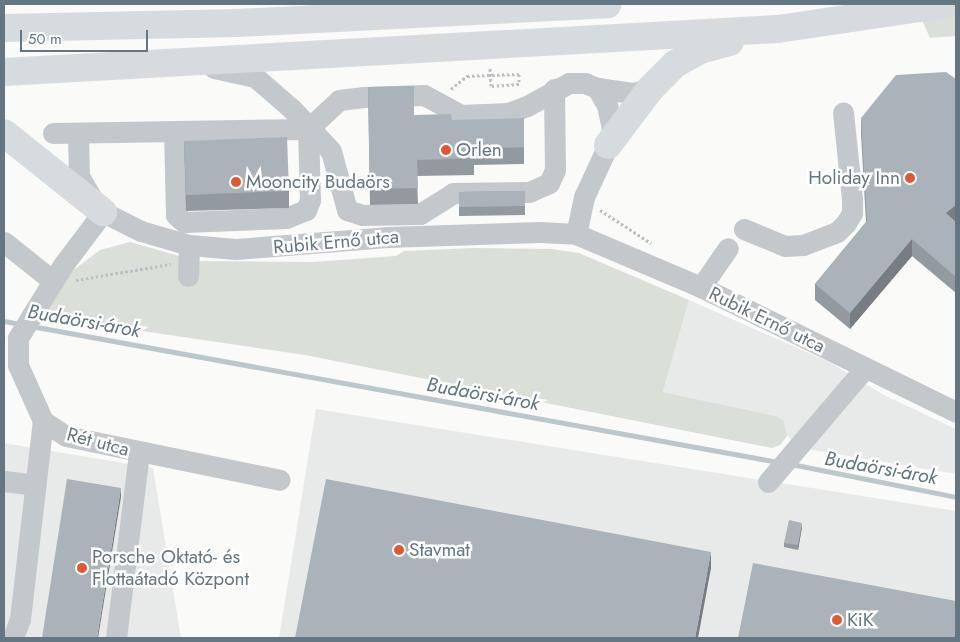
<!DOCTYPE html>
<html>
<head>
<meta charset="utf-8">
<style>
  body { margin:0 }
  #map { position:relative; width:960px; height:642px; overflow:hidden; background:#fafaf8; font-family:Jost,sans-serif }
  div>[style] { position:absolute }
  [style*='--x'] { left:calc(var(--x)*1px); top:calc(var(--y)*1px); width:calc(var(--w)*1px); rotate:calc(var(--a)*1deg) }
  .built>* { inset:0; background:#e8e9e9 }
  .green>* { inset:0; background:#dadfd7 }
  .stream>* { height:5px; margin:-2.5px; padding:0 2.5px; transform-origin:2.5px; border-radius:2.5px; background:#bbc7cb }
  .path>* { height:3px; margin-top:-1.5px; transform-origin:0; background:repeating-linear-gradient(90deg,#bbbfc2 0 2.5px,transparent 0 5px) }
  .minor>* { height:21px; margin:-10.5px; padding:0 10.5px; transform-origin:10.5px; border-radius:10.5px; background:#c3c8cc }
  .highway>* { height:28px; margin:-14px; padding:0 14px; transform-origin:14px; border-radius:14px; background:#d6dbdf }
  .wall>* { inset:0; background:#929a9f }
  .shaded-wall>* { inset:0; background:#777d82 }
  .building>* { inset:0; background:#aab3b9 }
  .dots>* { width:14px; height:14px; translate:-50% -50%; box-sizing:border-box; border:2px solid #fff; border-radius:50% }
  span { translate:-50% -50%; white-space:nowrap; text-align:center; line-height:1.15; -webkit-text-stroke:5px #fff; paint-order:stroke }
  .poi-label { font-size:19px; color:#657683 }
  .left { translate:0 -50%; text-align:left }
  .right { translate:-100% -50%; text-align:right }
  .street-label { font-size:19px; color:#657683 }
  .water-label { font-size:20px; color:#60757c; font-style:italic }
  .frame { position:absolute; inset:0; border:5px solid #657683; pointer-events:none }
  .scale { position:absolute; left:20px; top:30px; width:128px; height:22px; box-sizing:border-box; border:2px solid #657683; border-top:0; padding-left:6px; font-size:15px; line-height:18px; white-space:nowrap; color:#657683; -webkit-text-stroke:4px #fff; paint-order:stroke }
</style>
</head>
<body>
<div id="map">
  <div class="built">
    <div style="clip-path:polygon(689px 300px,829px 362px,884px 395px,956px 429px,956px 474px,801px 448px,787px 436px,784px 421px,776px 416px,663px 392px)"></div>
    <div style="clip-path:polygon(316px 409px,956px 511px,956px 638px,279px 638px)"></div>
    <div style="clip-path:polygon(4px 443px,153px 468px,181px 638px,4px 638px)"></div>
  </div>
  <div class="green">
    <div style="clip-path:polygon(956px 13px,956px 36px,930px 38px,922px 20px)"></div>
    <div style="clip-path:polygon(130px 242px,197px 261px,313px 262px,396px 256px,404px 251px,473px 248px,552px 249px,579px 253px,689px 300px,663px 392px,776px 416px,784px 421px,787px 436px,780px 445px,772px 448px,305px 355px,40px 316px,71px 272px,100px 250px)"></div>
  </div>
  <div class="stream">
    <div style="--x:4;--y:321;--w:16;--a:11"></div>
    <div style="--x:31;--y:326;--w:759;--a:10.32"></div>
    <div style="--x:791;--y:464;--w:168;--a:11.3"></div>
  </div>
  <div class="path">
    <div style="--x:451;--y:89;--w:21;--a:-39"></div>
    <div style="--x:467;--y:76;--w:20;--a:-3"></div>
    <div style="--x:487;--y:75;--w:32;--a:-2"></div>
    <div style="--x:519;--y:74;--w:10;--a:90"></div>
    <div style="--x:519;--y:84;--w:28;--a:176"></div>
    <div style="--x:491;--y:86;--w:19;--a:-93"></div>
    <div style="--x:600;--y:210;--w:61;--a:32.9"></div>
    <div style="--x:76;--y:280;--w:96;--a:-9.6"></div>
  </div>
  <div class="minor">
    <div style="--x:214;--y:68;--w:42;--a:12.4"></div>
    <div style="--x:255;--y:77;--w:49;--a:40.9"></div>
    <div style="--x:292;--y:109;--w:57;--a:47.1"></div>
    <div style="--x:331;--y:151;--w:61;--a:74.8"></div>
    <div style="--x:347;--y:210;--w:16;--a:18"></div>
    <div style="--x:362;--y:215;--w:58;--a:-1"></div>
    <div style="--x:420;--y:214;--w:39;--a:-32"></div>
    <div style="--x:453;--y:193;--w:76;--a:-0.8"></div>
    <div style="--x:529;--y:192;--w:22;--a:-24"></div>
    <div style="--x:549;--y:183;--w:14;--a:-65"></div>
    <div style="--x:555;--y:170;--w:81;--a:-90.7"></div>
    <div style="--x:597;--y:88;--w:36;--a:8"></div>
    <div style="--x:633;--y:93;--w:19;--a:-16"></div>
    <div style="--x:174;--y:132;--w:83;--a:88.6"></div>
    <div style="--x:176;--y:215;--w:11;--a:41"></div>
    <div style="--x:184;--y:222;--w:102;--a:-2.2"></div>
    <div style="--x:286;--y:218;--w:22;--a:-22"></div>
    <div style="--x:306;--y:210;--w:11;--a:-68"></div>
    <div style="--x:310;--y:200;--w:71;--a:-91.6"></div>
    <div style="--x:53;--y:133;--w:255;--a:-0.9"></div>
    <div style="--x:308;--y:129;--w:42;--a:-43.1"></div>
    <div style="--x:339;--y:100;--w:25;--a:-7"></div>
    <div style="--x:364;--y:97;--w:60;--a:-1.9"></div>
    <div style="--x:424;--y:95;--w:42;--a:28.4"></div>
    <div style="--x:461;--y:115;--w:47;--a:-2.4"></div>
    <div style="--x:508;--y:113;--w:20;--a:-20"></div>
    <div style="--x:527;--y:106;--w:48;--a:-28.7"></div>
    <div style="--x:569;--y:83;--w:16;--a:0"></div>
    <div style="--x:585;--y:83;--w:13;--a:23"></div>
    <div style="--x:597;--y:88;--w:20;--a:60"></div>
    <div style="--x:607;--y:105;--w:24;--a:78"></div>
    <div style="--x:612;--y:128;--w:17;--a:103"></div>
    <div style="--x:608;--y:145;--w:57;--a:114.8"></div>
    <div style="--x:584;--y:197;--w:38;--a:102"></div>
    <div style="--x:78;--y:133;--w:43;--a:88.7"></div>
    <div style="--x:79;--y:176;--w:24;--a:60"></div>
    <div style="--x:91;--y:197;--w:19;--a:51"></div>
    <div style="--x:103;--y:212;--w:42;--a:26.6"></div>
    <div style="--x:141;--y:231;--w:50;--a:16.3"></div>
    <div style="--x:189;--y:245;--w:47;--a:4.9"></div>
    <div style="--x:236;--y:249;--w:151;--a:-4.5"></div>
    <div style="--x:387;--y:237;--w:153;--a:-1.9"></div>
    <div style="--x:540;--y:232;--w:36;--a:3"></div>
    <div style="--x:576;--y:234;--w:136;--a:23"></div>
    <div style="--x:701;--y:287;--w:284;--a:26.1"></div>
    <div style="--x:103;--y:212;--w:66;--a:127"></div>
    <div style="--x:63;--y:265;--w:86;--a:121.7"></div>
    <div style="--x:18;--y:338;--w:27;--a:90"></div>
    <div style="--x:18;--y:365;--w:61;--a:65.9"></div>
    <div style="--x:43;--y:421;--w:27;--a:33"></div>
    <div style="--x:66;--y:436;--w:218;--a:11.6"></div>
    <div style="--x:744;--y:229;--w:44;--a:22.5"></div>
    <div style="--x:785;--y:246;--w:18;--a:-3"></div>
    <div style="--x:803;--y:245;--w:36;--a:-21"></div>
    <div style="--x:837;--y:232;--w:13;--a:-45"></div>
    <div style="--x:846;--y:223;--w:12;--a:-59"></div>
    <div style="--x:852;--y:213;--w:14;--a:-90"></div>
    <div style="--x:852;--y:199;--w:87;--a:-95.9"></div>
    <div style="--x:4;--y:242;--w:63;--a:38.5"></div>
    <div style="--x:188;--y:276;--w:31;--a:-88"></div>
    <div style="--x:701;--y:287;--w:47;--a:-55.3"></div>
    <div style="--x:4;--y:481;--w:31;--a:7"></div>
    <div style="--x:768;--y:482;--w:150;--a:-49.6"></div>
    <div style="--x:13;--y:638;--w:20;--a:-70"></div>
    <div style="--x:20;--y:619;--w:199;--a:-83.4"></div>
    <div style="--x:116;--y:638;--w:186;--a:-82.9"></div>
  </div>
  <div class="highway">
    <div style="--x:4;--y:28;--w:234;--a:-1.2"></div>
    <div style="--x:238;--y:23;--w:370;--a:-2.9"></div>
    <div style="--x:4;--y:72;--w:775;--a:-3.18"></div>
    <div style="--x:778;--y:29;--w:171;--a:-8.4"></div>
    <div style="--x:4;--y:133;--w:127;--a:38.6"></div>
    <div style="--x:608;--y:145;--w:71;--a:-53"></div>
    <div style="--x:651;--y:88;--w:34;--a:-45"></div>
    <div style="--x:675;--y:64;--w:29;--a:-29"></div>
    <div style="--x:700;--y:50;--w:31;--a:-15"></div>
  </div>
  <div class="wall">
    <div style="clip-path:polygon(956px 79px,956px 293px,912px 256px,850px 329px,815px 300px,815px 284px,866px 222px,861px 134px,861px 118px)"></div>
    <div style="clip-path:polygon(368px 87px,414px 115px,452px 120px,524px 147px,524px 164px,474px 165px,474px 175px,417px 176px,418px 204px,370px 205px)"></div>
    <div style="clip-path:polygon(184px 141px,289px 191px,289px 208px,186px 211px)"></div>
    <div style="clip-path:polygon(525px 191px,525px 215px,459px 216px,459px 192px)"></div>
    <div style="clip-path:polygon(802px 527px,798px 550px,784px 547px,784px 543px)"></div>
  </div>
  <div class="shaded-wall">
    <div style="clip-path:polygon(956px 205px,956px 222px,946px 230px,946px 213px)"></div>
    <div style="clip-path:polygon(912px 239px,912px 256px,850px 329px,850px 313px)"></div>
    <div style="clip-path:polygon(121px 488px,121px 497px,98px 638px,97px 638px)"></div>
    <div style="clip-path:polygon(802px 523px,802px 527px,798px 550px,798px 545px)"></div>
    <div style="clip-path:polygon(711px 552px,711px 568px,698px 638px,695px 638px)"></div>
  </div>
  <div class="building">
    <div style="clip-path:polygon(946px 72px,956px 79px,956px 205px,946px 213px,956px 222px,956px 277px,912px 239px,850px 313px,815px 284px,867px 221px,861px 118px,896px 75px)"></div>
    <div style="clip-path:polygon(414px 86px,414px 115px,451px 114px,452px 120px,524px 118px,524px 147px,473px 149px,474px 158px,417px 160px,418px 188px,370px 189px,368px 87px)"></div>
    <div style="clip-path:polygon(287px 137px,289px 191px,186px 195px,184px 141px)"></div>
    <div style="clip-path:polygon(525px 191px,525px 206px,459px 207px,459px 192px)"></div>
    <div style="clip-path:polygon(67px 479px,121px 488px,97px 638px,42px 638px)"></div>
    <div style="clip-path:polygon(326px 479px,711px 552px,695px 638px,295px 638px)"></div>
    <div style="clip-path:polygon(789px 520px,802px 523px,798px 545px,784px 543px)"></div>
    <div style="clip-path:polygon(753px 563px,956px 601px,956px 638px,738px 638px)"></div>
  </div>
  <div class="dots">
    <div style="left:446px;top:150px;background:#e4572e"></div>
    <div style="left:910px;top:178px;background:#e4572e"></div>
    <div style="left:236px;top:182px;background:#e4572e"></div>
    <div style="left:399px;top:550px;background:#e4572e"></div>
    <div style="left:82px;top:568px;background:#e4572e"></div>
    <div style="left:837px;top:620px;background:#e4572e"></div>
  </div>
  <div class="poi-label">
    <span class="left" style="left:456px;top:150px">Orlen</span>
    <span class="right" style="left:900px;top:178px">Holiday Inn</span>
    <span class="left" style="left:246px;top:182px">Mooncity Budaörs</span>
    <span class="left" style="left:409px;top:550px">Stavmat</span>
    <span class="left" style="left:92px;top:568px">Porsche Oktató- és<br>Flottaátadó Központ</span>
    <span class="left" style="left:847px;top:620px">KiK</span>
  </div>
  <div class="street-label">
    <span style="left:336px;top:242px;rotate:-5deg">Rubik Ernő utca</span>
    <span style="left:767px;top:320px;rotate:26deg">Rubik Ernő utca</span>
    <span style="left:98px;top:442px;rotate:15deg">Rét utca</span>
  </div>
  <div class="water-label">
    <span style="left:84px;top:321px;rotate:10deg">Budaörsi-árok</span>
    <span style="left:483px;top:394px;rotate:10deg">Budaörsi-árok</span>
    <span style="left:881px;top:468px;rotate:10deg">Budaörsi-árok</span>
  </div>
  <div class="frame"></div>
  <div class="scale">50 m</div>
</div>
</body>
</html>
